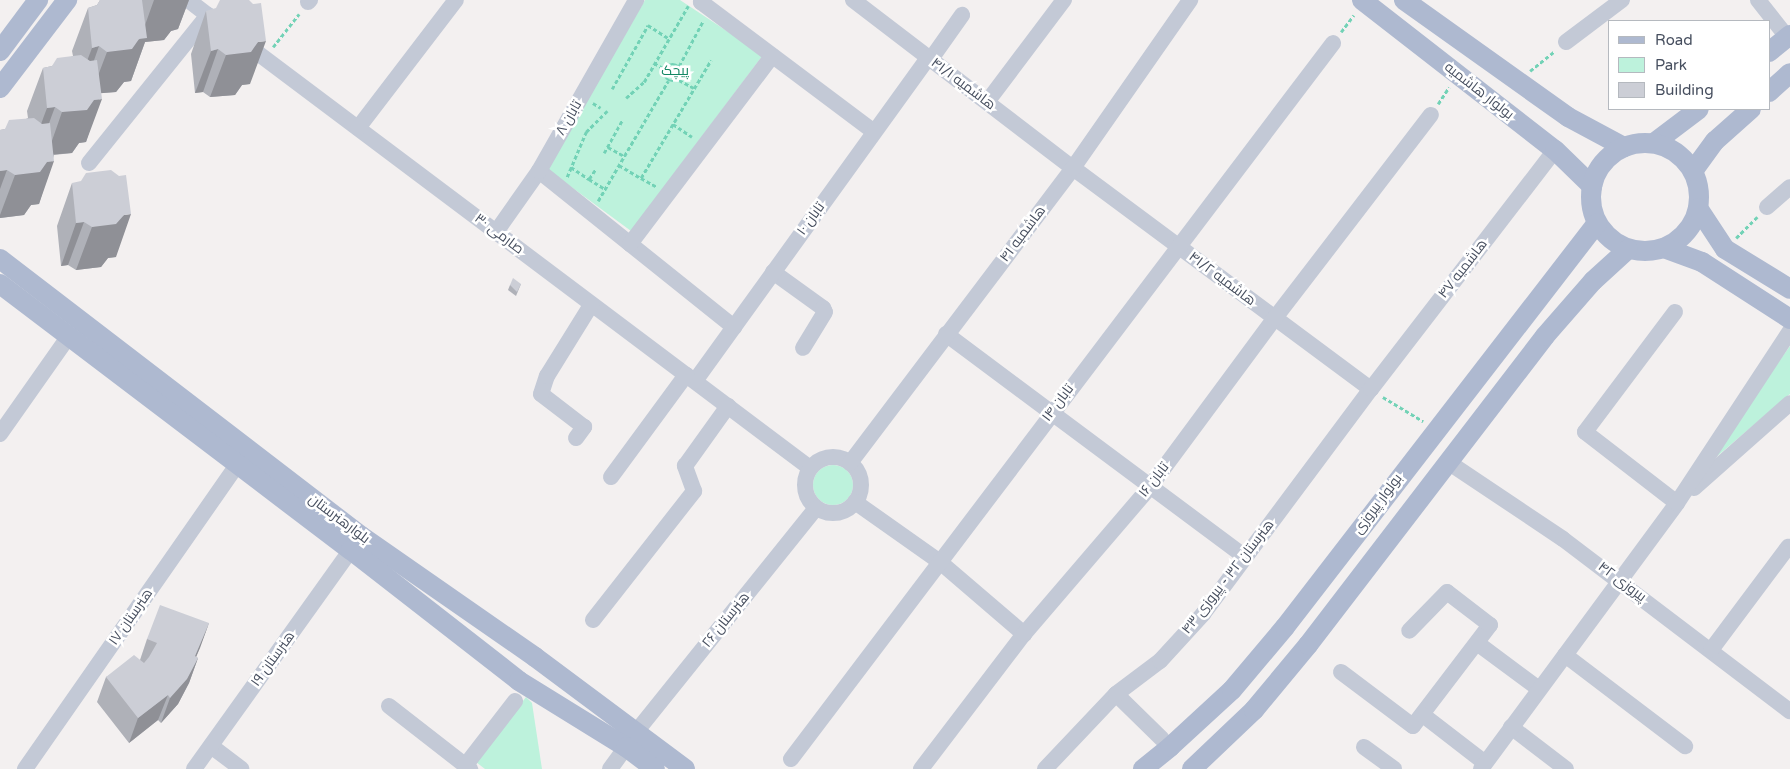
<!DOCTYPE html>
<html>
<head>
<meta charset="utf-8">
<style>
  body { margin:0 }
  #map { position:relative; width:1790px; height:769px; overflow:hidden; background:#f3f0f0; font-family:"Varela Round",Cairo,sans-serif }
  div>[style] { position:absolute }
  [style*='--x'] { left:calc(var(--x)*1px); top:calc(var(--y)*1px); width:calc(var(--w)*1px); rotate:calc(var(--a)*1deg) }
  .green>* { inset:0; background:#bdf2dc }
  .round { border-radius:50% }
  .path>* { height:2.5px; margin-top:-1.25px; transform-origin:0; background:repeating-linear-gradient(90deg,#72d2b6 0 4px,transparent 0 6.5px) }
  .path>.ring { margin:-1.25px; padding:0; box-sizing:content-box; background:none; border:2.5px solid #72d2b6; border-radius:50% }
  .minor>* { height:16px; margin:-8px; padding:0 8px; transform-origin:8px; border-radius:8px; background:#c3c9d6 }
  .minor>.ring { margin:-8px; padding:0; box-sizing:content-box; background:none; border:16px solid #c3c9d6; border-radius:50% }
  .major>* { height:20px; margin:-10px; padding:0 10px; transform-origin:10px; border-radius:10px; background:#aeb9d0 }
  .major>.ring { margin:-10px; padding:0; box-sizing:content-box; background:none; border:20px solid #aeb9d0; border-radius:50% }
  .wall>* { inset:0; background:#afb1b8 }
  .shaded-wall>* { inset:0; background:#8f9096 }
  .building>* { inset:0; background:#ccced6 }
  span { translate:-50% -50%; white-space:nowrap; text-align:center; line-height:1.15; -webkit-text-stroke:5px #fff; paint-order:stroke }
  .park-label { font-size:14px; color:#128663 }
  .street-label { font-size:14px; color:#474f5f }
  .legend { position:absolute; left:1608px; top:20px; width:162px; height:90px; box-sizing:border-box; background:#fff; border:1px solid #b5b9bf; margin:0; padding:6px 9px; list-style:none; font-size:15px; color:#474f5f }
  .legend li { display:flex; align-items:center; gap:10px; height:25px }
  .legend b { width:25px; border:1px solid #b5b9bf }
</style>
</head>
<body>
<div id="map">
  <div class="green">
    <div style="clip-path:polygon(645px 0,680px 0,763px 55px,631px 231px,547px 169px)"></div>
    <div style="clip-path:polygon(1790px 346px,1790px 394px,1701px 470px)"></div>
    <div class="round" style="left:813px;top:465px;width:40px;height:40px"></div>
    <div style="clip-path:polygon(526px 697px,532px 703px,542px 769px,485px 769px,476px 762px)"></div>
  </div>
  <div class="path">
    <div style="--x:1341;--y:32;--w:21;--a:-53"></div>
    <div style="--x:273;--y:47;--w:42;--a:-51.8"></div>
    <div style="--x:654;--y:63;--w:13;--a:29"></div>
    <div class="ring" style="left:664px;top:64px;width:15.5px;height:15.5px"></div>
    <div style="--x:679;--y:66;--w:51;--a:-61.9"></div>
    <div style="--x:1530;--y:71;--w:32;--a:-39"></div>
    <div style="--x:679;--y:80;--w:17;--a:28"></div>
    <div style="--x:612;--y:89;--w:73;--a:-60.6"></div>
    <div style="--x:648;--y:25;--w:24;--a:33"></div>
    <div style="--x:626;--y:98;--w:24;--a:-42"></div>
    <div style="--x:644;--y:82;--w:88;--a:-59.9"></div>
    <div style="--x:593;--y:103;--w:9;--a:32"></div>
    <div style="--x:1438;--y:104;--w:20;--a:-57"></div>
    <div style="--x:673;--y:124;--w:23;--a:34"></div>
    <div style="--x:608;--y:147;--w:18;--a:29"></div>
    <div style="--x:604;--y:153;--w:38;--a:-61"></div>
    <div style="--x:619;--y:165;--w:26;--a:31"></div>
    <div style="--x:641;--y:178;--w:137;--a:-59.3"></div>
    <div style="--x:571;--y:167;--w:22;--a:34"></div>
    <div style="--x:589;--y:179;--w:11;--a:-56"></div>
    <div style="--x:567;--y:177;--w:49;--a:-67.1"></div>
    <div style="--x:586;--y:132;--w:30;--a:-45"></div>
    <div style="--x:641;--y:178;--w:18;--a:29"></div>
    <div style="--x:589;--y:179;--w:19;--a:32"></div>
    <div style="--x:598;--y:201;--w:139;--a:-59.7"></div>
    <div style="--x:1736;--y:238;--w:30;--a:-45"></div>
    <div style="--x:1383;--y:397;--w:47;--a:31"></div>
  </div>
  <div class="minor">
    <div style="--x:188;--y:0;--w:43;--a:37.4"></div>
    <div style="--x:703;--y:0;--w:3;--a:135"></div>
    <div style="--x:701;--y:2;--w:216;--a:36.9"></div>
    <div style="--x:853;--y:0;--w:277;--a:37.4"></div>
    <div style="--x:1073;--y:168;--w:371;--a:36.6"></div>
    <div style="--x:1758;--y:0;--w:47;--a:51.9"></div>
    <div style="--x:308;--y:2;--w:3;--a:-45"></div>
    <div style="--x:243;--y:42;--w:709;--a:36.92"></div>
    <div style="--x:1566;--y:42;--w:70;--a:-36.9"></div>
    <div style="--x:931;--y:59;--w:54;--a:-54.8"></div>
    <div style="--x:987;--y:102;--w:128;--a:-53"></div>
    <div style="--x:358;--y:128;--w:161;--a:-52.6"></div>
    <div style="--x:89;--y:163;--w:190;--a:-51.2"></div>
    <div style="--x:539;--y:171;--w:250;--a:38.7"></div>
    <div style="--x:1767;--y:207;--w:30;--a:-41"></div>
    <div style="--x:496;--y:232;--w:75;--a:-54.8"></div>
    <div style="--x:539;--y:171;--w:197;--a:-60.4"></div>
    <div style="--x:630;--y:244;--w:236;--a:-52.9"></div>
    <div style="--x:773;--y:272;--w:62;--a:35.8"></div>
    <div style="--x:823;--y:308;--w:4;--a:63"></div>
    <div style="--x:825;--y:312;--w:42;--a:121.4"></div>
    <div style="--x:1675;--y:312;--w:150;--a:126.9"></div>
    <div style="--x:1585;--y:432;--w:116;--a:37.7"></div>
    <div style="--x:946;--y:334;--w:373;--a:36.7"></div>
    <div style="--x:695;--y:381;--w:398;--a:-54.2"></div>
    <div style="--x:0;--y:434;--w:120;--a:-54.9"></div>
    <div style="--x:576;--y:438;--w:14;--a:-54"></div>
    <div style="--x:584;--y:427;--w:54;--a:-142.5"></div>
    <div style="--x:541;--y:394;--w:19;--a:-72"></div>
    <div style="--x:547;--y:376;--w:84;--a:-58.2"></div>
    <div class="ring" style="left:805px;top:457px;width:40px;height:40px"></div>
    <div style="--x:1448;--y:462;--w:138;--a:33.8"></div>
    <div style="--x:1563;--y:539;--w:285;--a:37.2"></div>
    <div style="--x:850;--y:463;--w:370;--a:-52.9"></div>
    <div style="--x:1073;--y:168;--w:205;--a:-55.1"></div>
    <div style="--x:611;--y:477;--w:127;--a:-53.7"></div>
    <div style="--x:1694;--y:488;--w:128;--a:-41.5"></div>
    <div style="--x:855;--y:502;--w:104;--a:35.2"></div>
    <div style="--x:940;--y:562;--w:111;--a:40.6"></div>
    <div style="--x:593;--y:620;--w:164;--a:-51.9"></div>
    <div style="--x:694;--y:491;--w:27;--a:-110"></div>
    <div style="--x:685;--y:466;--w:74;--a:-54.4"></div>
    <div style="--x:1477;--y:643;--w:77;--a:36.6"></div>
    <div style="--x:1711;--y:650;--w:129;--a:-53.2"></div>
    <div style="--x:1565;--y:655;--w:151;--a:37.2"></div>
    <div style="--x:1341;--y:672;--w:90;--a:36.9"></div>
    <div style="--x:1413;--y:726;--w:127;--a:-52.7"></div>
    <div style="--x:1490;--y:625;--w:54;--a:-142.5"></div>
    <div style="--x:1447;--y:592;--w:54;--a:134.3"></div>
    <div style="--x:1116;--y:694;--w:64;--a:44.4"></div>
    <div style="--x:389;--y:706;--w:103;--a:37.9"></div>
    <div style="--x:1423;--y:715;--w:78;--a:37.7"></div>
    <div style="--x:1511;--y:727;--w:69;--a:37.4"></div>
    <div style="--x:636;--y:732;--w:287;--a:-51.2"></div>
    <div style="--x:211;--y:746;--w:38;--a:37"></div>
    <div style="--x:1364;--y:747;--w:37;--a:36"></div>
    <div style="--x:791;--y:759;--w:898;--a:-52.87"></div>
    <div style="--x:465;--y:766;--w:82;--a:-52.4"></div>
    <div style="--x:25;--y:769;--w:372;--a:-55.1"></div>
    <div style="--x:194;--y:769;--w:269;--a:-54.4"></div>
    <div style="--x:610;--y:769;--w:27;--a:-54"></div>
    <div style="--x:921;--y:769;--w:170;--a:-52.7"></div>
    <div style="--x:1024;--y:634;--w:192;--a:-49.4"></div>
    <div style="--x:1149;--y:488;--w:212;--a:-53.5"></div>
    <div style="--x:1275;--y:318;--w:256;--a:-52.5"></div>
    <div style="--x:1045;--y:769;--w:103;--a:-46.6"></div>
    <div style="--x:1116;--y:694;--w:55;--a:-36.9"></div>
    <div style="--x:1160;--y:661;--w:64;--a:-47.5"></div>
    <div style="--x:1203;--y:614;--w:281;--a:-53.3"></div>
    <div style="--x:1371;--y:389;--w:302;--a:-52.4"></div>
    <div style="--x:1481;--y:769;--w:330;--a:-53.6"></div>
    <div style="--x:1677;--y:503;--w:206;--a:-56.7"></div>
  </div>
  <div class="major">
    <div style="--x:1362;--y:0;--w:244;--a:37.9"></div>
    <div style="--x:1555;--y:150;--w:52;--a:44.2"></div>
    <div style="--x:1404;--y:0;--w:201;--a:35.5"></div>
    <div style="--x:1568;--y:117;--w:64;--a:28.2"></div>
    <div style="--x:0;--y:51;--w:64;--a:-53.3"></div>
    <div style="--x:1769;--y:52;--w:27;--a:-39"></div>
    <div style="--x:0;--y:88;--w:111;--a:-52.7"></div>
    <div style="--x:1769;--y:92;--w:28;--a:-42"></div>
    <div style="--x:1654;--y:143;--w:56;--a:-37.1"></div>
    <div class="ring" style="left:1591px;top:143px;width:88px;height:88px"></div>
    <div style="--x:1693;--y:171;--w:37;--a:-54"></div>
    <div style="--x:1715;--y:141;--w:48;--a:-41.6"></div>
    <div style="--x:1698;--y:208;--w:49;--a:56.6"></div>
    <div style="--x:1725;--y:249;--w:76;--a:31.6"></div>
    <div style="--x:1664;--y:248;--w:40;--a:20.2"></div>
    <div style="--x:1702;--y:262;--w:105;--a:32.9"></div>
    <div style="--x:0;--y:259;--w:455;--a:37.5"></div>
    <div style="--x:361;--y:536;--w:212;--a:34.8"></div>
    <div style="--x:535;--y:657;--w:187;--a:36.7"></div>
    <div style="--x:0;--y:284;--w:440;--a:37.2"></div>
    <div style="--x:351;--y:550;--w:213;--a:37.9"></div>
    <div style="--x:519;--y:681;--w:126;--a:31.7"></div>
    <div style="--x:626;--y:747;--w:36;--a:37"></div>
    <div style="--x:1143;--y:769;--w:35;--a:-39"></div>
    <div style="--x:1170;--y:747;--w:84;--a:-42.6"></div>
    <div style="--x:1232;--y:690;--w:82;--a:-49.9"></div>
    <div style="--x:1285;--y:627;--w:510;--a:-52.32"></div>
    <div style="--x:1192;--y:769;--w:86;--a:-43.6"></div>
    <div style="--x:1254;--y:710;--w:85;--a:-50.3"></div>
    <div style="--x:1308;--y:645;--w:389;--a:-52.5"></div>
    <div style="--x:1545;--y:336;--w:73;--a:-48.9"></div>
    <div style="--x:1593;--y:281;--w:47;--a:-42.4"></div>
  </div>
  <div class="wall">
    <div style="clip-path:polygon(100px 0,189px 0,178px 29px,171px 31px,164px 40px,145px 42px,131px 81px,124px 82px,116px 92px,101px 93px,86px 142px,79px 143px,72px 153px,54px 155px,39px 204px,31px 205px,24px 215px,0 218px,0 130px,5px 129px,28px 118px,27px 111px,43px 68px,52px 66px,73px 56px,72px 51px,88px 8px,97px 5px)"></div>
    <div style="clip-path:polygon(206px 11px,250px 84px,242px 85px,235px 95px,210px 97px,203px 92px,195px 93px,191px 54px)"></div>
    <div style="clip-path:polygon(72px 183px,116px 257px,108px 258px,101px 267px,76px 270px,68px 265px,61px 266px,57px 226px)"></div>
    <div style="clip-path:polygon(521px 284px,516px 296px,508px 290px,510px 285px)"></div>
    <div style="clip-path:polygon(209px 623px,196px 657px,198px 658px,189px 683px,178px 704px,161px 723px,158px 720px,129px 743px,97px 702px,106px 677px,140px 660px,147px 639px)"></div>
  </div>
  <div class="shaded-wall">
    <div style="clip-path:polygon(154px 0,189px 0,178px 29px,171px 31px,164px 40px,145px 42px,131px 81px,124px 82px,116px 92px,91px 94px,107px 52px,140px 39px)"></div>
    <div style="clip-path:polygon(266px 41px,250px 84px,242px 85px,235px 95px,210px 97px,226px 55px,258px 42px)"></div>
    <div style="clip-path:polygon(99px 46px,84px 89px,76px 90px,92px 48px)"></div>
    <div style="clip-path:polygon(218px 49px,203px 92px,195px 93px,211px 51px)"></div>
    <div style="clip-path:polygon(102px 99px,86px 142px,79px 143px,72px 153px,47px 155px,62px 112px,94px 100px)"></div>
    <div style="clip-path:polygon(55px 107px,39px 150px,31px 151px,47px 108px)"></div>
    <div style="clip-path:polygon(54px 161px,39px 204px,31px 205px,24px 215px,0 218px,0 215px,15px 175px,47px 162px)"></div>
    <div style="clip-path:polygon(7px 170px,0 189px,0 171px)"></div>
    <div style="clip-path:polygon(131px 214px,116px 257px,108px 258px,101px 267px,76px 270px,92px 227px,124px 215px)"></div>
    <div style="clip-path:polygon(84px 222px,68px 265px,61px 266px,76px 223px)"></div>
    <div style="clip-path:polygon(209px 623px,200px 648px,186px 680px,198px 658px,189px 683px,178px 704px,161px 723px,170px 698px,195px 656px)"></div>
    <div style="clip-path:polygon(168px 695px,158px 720px,129px 743px,138px 718px)"></div>
  </div>
  <div class="building">
    <div style="clip-path:polygon(100px 0,142px 0,147px 38px,139px 39px,132px 49px,107px 52px,99px 46px,92px 48px,88px 8px,97px 5px)"></div>
    <div style="clip-path:polygon(220px 0,249px 0,253px 4px,261px 3px,266px 41px,258px 42px,251px 52px,226px 55px,218px 49px,211px 51px,206px 11px,216px 8px)"></div>
    <div style="clip-path:polygon(81px 55px,90px 61px,97px 60px,102px 99px,94px 100px,87px 110px,62px 112px,55px 107px,47px 108px,43px 68px,52px 66px,57px 58px)"></div>
    <div style="clip-path:polygon(34px 118px,42px 124px,50px 123px,54px 161px,47px 162px,40px 172px,15px 175px,7px 170px,0 171px,0 130px,5px 129px,9px 120px)"></div>
    <div style="clip-path:polygon(111px 170px,119px 176px,126px 175px,131px 214px,124px 215px,116px 224px,92px 227px,84px 222px,76px 223px,72px 183px,81px 181px,86px 173px)"></div>
    <div style="clip-path:polygon(513px 278px,521px 284px,517px 292px,510px 285px)"></div>
    <div style="clip-path:polygon(160px 605px,209px 623px,195px 656px,198px 658px,187px 679px,170px 698px,168px 695px,138px 718px,106px 677px,134px 655px,144px 663px,149px 657px,157px 643px,147px 639px)"></div>
  </div>
  <div class="park-label">
    <span style="left:675px;top:71px">پیچک</span>
  </div>
  <div class="street-label">
    <span style="left:963px;top:84px;rotate:37deg">هاشمیه ۴۱/۱</span>
    <span style="left:1479px;top:91px;rotate:38deg">بولوار هاشمیه</span>
    <span style="left:569px;top:118px;rotate:-60deg">تابان ۸</span>
    <span style="left:811px;top:219px;rotate:-54deg">تابان ۱۰</span>
    <span style="left:499px;top:234px;rotate:37deg">صارمی ۳۰</span>
    <span style="left:1023px;top:234px;rotate:-53deg">هاشمیه ۴۱</span>
    <span style="left:1463px;top:269px;rotate:-52deg">هاشمیه ۴۷</span>
    <span style="left:1222px;top:279px;rotate:37deg">هاشمیه ۴۱/۲</span>
    <span style="left:1058px;top:403px;rotate:-53deg">تابان ۱۴</span>
    <span style="left:1154px;top:480px;rotate:-52deg">تابان ۱۶</span>
    <span style="left:1378px;top:504px;rotate:-53deg">بولوار پیروزی</span>
    <span style="left:339px;top:519px;rotate:37deg">بلوارهنرستان</span>
    <span style="left:1228px;top:577px;rotate:-52deg">هنرستان ۳۲ - پیروزی ۴۳</span>
    <span style="left:1622px;top:582px;rotate:37deg">پیروزی ۴۲</span>
    <span style="left:131px;top:617px;rotate:-55deg">هنرستان ۱۷</span>
    <span style="left:726px;top:620px;rotate:-51deg">هنرستان ۲۶</span>
    <span style="left:273px;top:659px;rotate:-54deg">هنرستان ۱۹</span>
  </div>
  <ul class="legend">
  <li><b style="height:6px;background:#aeb9d0"></b>Road</li>
  <li><b style="height:14px;background:#bdf2dc"></b>Park</li>
  <li><b style="height:14px;background:#ccced6"></b>Building</li>
  </ul>
</div>
</body>
</html>
